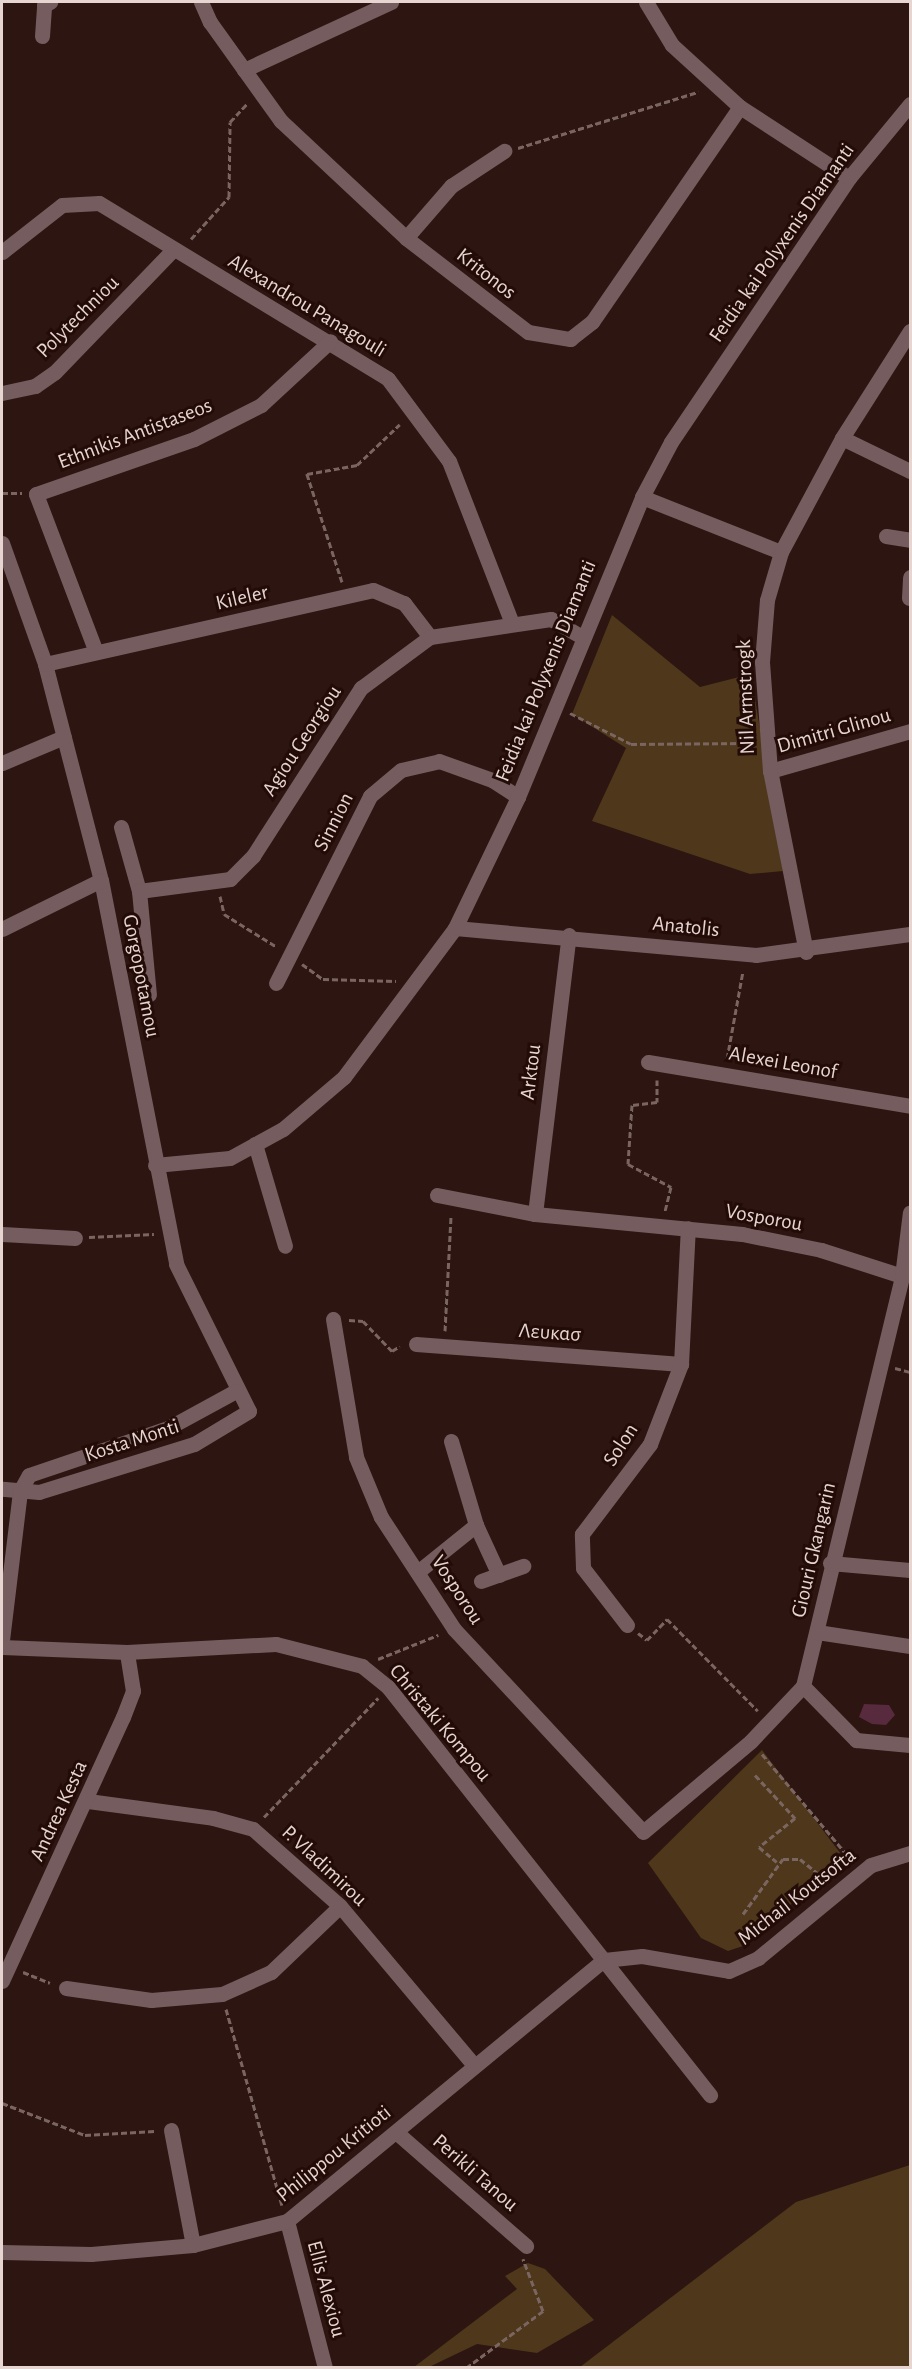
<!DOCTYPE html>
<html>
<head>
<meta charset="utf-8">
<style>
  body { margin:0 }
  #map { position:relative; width:912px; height:2369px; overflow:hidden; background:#2d1511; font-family:"Alegreya Sans",sans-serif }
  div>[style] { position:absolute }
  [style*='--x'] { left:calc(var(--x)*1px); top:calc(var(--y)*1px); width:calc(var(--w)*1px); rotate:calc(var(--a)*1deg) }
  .green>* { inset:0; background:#4f371b }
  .water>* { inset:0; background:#572a3e }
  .path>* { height:3px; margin-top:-1.5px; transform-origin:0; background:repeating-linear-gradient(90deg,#7a6561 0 6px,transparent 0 9px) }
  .minor>* { height:15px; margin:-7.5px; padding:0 7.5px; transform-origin:7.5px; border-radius:7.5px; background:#755c5f }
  span { translate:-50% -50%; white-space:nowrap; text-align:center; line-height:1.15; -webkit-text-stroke:6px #230c08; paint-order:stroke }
  .street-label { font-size:21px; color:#e7d5d1 }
  .frame { position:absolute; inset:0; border:3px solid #e7d5d1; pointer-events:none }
</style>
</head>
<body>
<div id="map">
  <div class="green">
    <div style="clip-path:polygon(612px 615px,700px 687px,751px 674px,783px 871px,750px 874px,592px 821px,626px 748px,572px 714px)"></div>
    <div style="clip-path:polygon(762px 1750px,844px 1858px,743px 1946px,728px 1951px,701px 1938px,648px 1863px)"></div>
    <div style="clip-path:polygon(910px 2165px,910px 2367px,580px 2367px,796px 2202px)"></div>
    <div style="clip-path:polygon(528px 2263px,545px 2269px,594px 2320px,537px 2353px,477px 2344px,429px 2367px,414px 2367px,517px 2289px,505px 2276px)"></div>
  </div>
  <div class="water">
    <div style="clip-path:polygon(864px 1704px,889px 1705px,895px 1715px,886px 1725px,872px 1724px,859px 1717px)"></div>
  </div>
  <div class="path">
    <div style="--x:518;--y:148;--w:189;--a:-17.3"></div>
    <div style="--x:191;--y:239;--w:57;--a:-47.9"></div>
    <div style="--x:229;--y:197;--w:75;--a:-89.2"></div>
    <div style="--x:230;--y:122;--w:26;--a:-47"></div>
    <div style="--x:2;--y:493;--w:20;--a:0"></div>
    <div style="--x:342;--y:582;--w:114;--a:-108"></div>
    <div style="--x:307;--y:474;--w:51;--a:-10.2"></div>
    <div style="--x:357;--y:465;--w:59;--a:-43.6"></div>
    <div style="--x:570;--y:713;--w:68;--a:26.9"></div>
    <div style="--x:631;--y:744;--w:120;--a:-0.5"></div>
    <div style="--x:220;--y:896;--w:18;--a:77"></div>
    <div style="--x:224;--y:914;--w:62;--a:31.9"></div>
    <div style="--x:302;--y:964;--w:26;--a:36"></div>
    <div style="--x:323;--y:979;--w:73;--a:1.6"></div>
    <div style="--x:727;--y:1059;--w:89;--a:-79.7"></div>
    <div style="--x:657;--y:1080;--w:22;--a:90"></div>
    <div style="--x:657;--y:1102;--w:25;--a:173"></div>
    <div style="--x:632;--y:1105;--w:59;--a:93.9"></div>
    <div style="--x:628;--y:1164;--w:49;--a:28.1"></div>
    <div style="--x:671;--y:1187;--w:25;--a:104"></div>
    <div style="--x:89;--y:1237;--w:65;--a:-2.6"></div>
    <div style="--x:349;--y:1320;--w:14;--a:4"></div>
    <div style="--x:363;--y:1321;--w:42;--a:46"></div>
    <div style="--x:392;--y:1351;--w:9;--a:-32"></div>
    <div style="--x:445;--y:1331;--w:116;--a:-87"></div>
    <div style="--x:895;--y:1368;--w:16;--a:15"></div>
    <div style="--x:638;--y:1633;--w:11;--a:38"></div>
    <div style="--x:647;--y:1640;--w:29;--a:-46"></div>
    <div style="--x:667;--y:1619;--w:129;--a:45.3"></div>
    <div style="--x:378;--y:1659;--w:65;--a:-21.8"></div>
    <div style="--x:762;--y:1754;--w:140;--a:49.9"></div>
    <div style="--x:755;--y:1775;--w:59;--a:47.1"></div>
    <div style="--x:795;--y:1818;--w:46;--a:141.1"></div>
    <div style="--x:759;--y:1847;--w:23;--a:40"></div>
    <div style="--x:264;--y:1817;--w:165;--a:-46.2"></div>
    <div style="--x:743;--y:1914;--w:68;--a:-54"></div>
    <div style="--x:783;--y:1859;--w:17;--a:0"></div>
    <div style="--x:800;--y:1859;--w:33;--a:39"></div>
    <div style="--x:23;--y:1972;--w:29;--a:22"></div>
    <div style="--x:226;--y:2009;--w:204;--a:74.1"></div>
    <div style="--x:2;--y:2103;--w:89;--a:21.1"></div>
    <div style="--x:85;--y:2135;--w:70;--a:-3.3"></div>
    <div style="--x:466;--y:2368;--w:96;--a:-36.5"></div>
    <div style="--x:543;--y:2311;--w:56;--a:-111"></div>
  </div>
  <div class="minor">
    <div style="--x:201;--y:2;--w:22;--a:66"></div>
    <div style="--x:210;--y:22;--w:122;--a:54.4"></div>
    <div style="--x:281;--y:121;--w:171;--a:43.1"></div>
    <div style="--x:406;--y:238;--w:154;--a:37.6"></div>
    <div style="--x:528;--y:332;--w:43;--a:9.5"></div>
    <div style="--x:570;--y:339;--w:28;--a:-38"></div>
    <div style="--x:592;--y:322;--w:261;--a:-55.5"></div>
    <div style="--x:646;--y:2;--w:50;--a:58.8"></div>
    <div style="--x:672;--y:45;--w:92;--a:42.4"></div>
    <div style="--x:740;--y:107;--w:130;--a:33.1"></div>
    <div style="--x:42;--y:36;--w:31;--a:-86"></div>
    <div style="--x:44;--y:5;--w:7;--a:-27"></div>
    <div style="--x:244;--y:70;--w:162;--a:-24.8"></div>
    <div style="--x:406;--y:238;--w:69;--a:-49.1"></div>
    <div style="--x:451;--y:186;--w:64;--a:-33.4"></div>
    <div style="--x:2;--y:252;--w:76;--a:-38.1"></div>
    <div style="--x:62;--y:205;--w:37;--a:-3"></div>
    <div style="--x:99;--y:203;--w:338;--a:31.3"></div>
    <div style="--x:388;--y:379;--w:102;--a:53.4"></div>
    <div style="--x:449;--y:461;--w:172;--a:68.8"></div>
    <div style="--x:2;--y:393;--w:34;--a:-12"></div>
    <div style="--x:35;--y:386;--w:24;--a:-35"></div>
    <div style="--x:55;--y:372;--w:168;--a:-46"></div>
    <div style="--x:842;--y:438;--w:76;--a:25.9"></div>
    <div style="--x:642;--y:497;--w:149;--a:21.6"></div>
    <div style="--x:886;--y:536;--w:24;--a:9"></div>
    <div style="--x:2;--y:543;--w:128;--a:70.4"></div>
    <div style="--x:45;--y:664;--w:223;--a:75.5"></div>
    <div style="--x:101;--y:880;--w:391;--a:78.9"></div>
    <div style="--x:176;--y:1264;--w:164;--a:63.6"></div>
    <div style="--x:249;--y:1411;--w:64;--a:149"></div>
    <div style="--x:194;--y:1444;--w:162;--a:162.8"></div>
    <div style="--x:39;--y:1492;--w:37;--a:-175"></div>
    <div style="--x:909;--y:598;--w:21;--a:-87"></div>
    <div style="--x:96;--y:652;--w:169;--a:-110.8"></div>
    <div style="--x:36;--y:494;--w:167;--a:-19.2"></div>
    <div style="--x:194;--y:439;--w:75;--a:-26.9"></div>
    <div style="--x:261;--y:405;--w:94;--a:-42.8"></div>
    <div style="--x:45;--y:664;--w:336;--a:-12.7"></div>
    <div style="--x:373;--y:590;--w:34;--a:23"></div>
    <div style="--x:404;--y:603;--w:43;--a:52.6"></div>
    <div style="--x:2;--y:763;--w:67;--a:-22.8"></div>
    <div style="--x:770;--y:771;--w:146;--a:-15.9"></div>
    <div style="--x:121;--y:827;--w:66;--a:74.3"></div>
    <div style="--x:139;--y:891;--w:104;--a:84.5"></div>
    <div style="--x:139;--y:891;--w:92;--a:-7.5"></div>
    <div style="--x:230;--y:879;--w:33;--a:-45"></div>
    <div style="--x:253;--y:856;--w:200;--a:-57.3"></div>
    <div style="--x:361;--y:688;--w:86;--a:-36.5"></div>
    <div style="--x:430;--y:637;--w:122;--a:-8.5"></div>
    <div style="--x:551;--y:619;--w:34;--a:30"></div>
    <div style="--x:455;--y:928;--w:302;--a:5.1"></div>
    <div style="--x:756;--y:955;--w:155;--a:-7.8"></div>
    <div style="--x:2;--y:929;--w:110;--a:-26.3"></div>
    <div style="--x:806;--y:952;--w:185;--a:-101.2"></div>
    <div style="--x:770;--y:771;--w:109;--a:-94.2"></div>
    <div style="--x:762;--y:662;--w:62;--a:-85.4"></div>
    <div style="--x:767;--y:600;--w:50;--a:-73.7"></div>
    <div style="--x:781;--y:552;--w:129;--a:-61.8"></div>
    <div style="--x:842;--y:438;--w:127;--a:-57.6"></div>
    <div style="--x:276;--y:983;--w:209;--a:-63.3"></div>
    <div style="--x:370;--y:796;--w:40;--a:-40"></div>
    <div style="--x:401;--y:770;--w:39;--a:-13"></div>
    <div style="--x:439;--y:761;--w:56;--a:19.7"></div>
    <div style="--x:492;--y:780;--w:31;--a:33"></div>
    <div style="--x:648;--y:1062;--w:266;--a:9.5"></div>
    <div style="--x:255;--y:1144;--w:106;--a:73.6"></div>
    <div style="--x:155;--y:1165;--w:75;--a:-5.3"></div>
    <div style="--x:230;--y:1158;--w:60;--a:-28.7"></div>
    <div style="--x:283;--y:1129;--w:80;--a:-40.4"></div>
    <div style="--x:344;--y:1077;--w:186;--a:-53.3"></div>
    <div style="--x:455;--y:928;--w:145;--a:-64.3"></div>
    <div style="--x:518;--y:797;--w:325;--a:-67.5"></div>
    <div style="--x:642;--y:497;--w:62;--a:-62.2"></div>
    <div style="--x:671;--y:442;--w:318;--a:-56"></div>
    <div style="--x:849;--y:178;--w:96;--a:-50.5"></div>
    <div style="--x:437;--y:1195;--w:100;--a:11"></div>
    <div style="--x:535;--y:1214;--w:208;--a:5.5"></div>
    <div style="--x:742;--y:1234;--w:81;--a:11.4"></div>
    <div style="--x:821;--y:1250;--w:85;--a:17.8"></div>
    <div style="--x:535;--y:1214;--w:281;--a:-83.1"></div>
    <div style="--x:2;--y:1234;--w:73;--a:3.1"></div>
    <div style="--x:333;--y:1319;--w:140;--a:80.5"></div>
    <div style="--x:356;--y:1457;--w:65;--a:67.4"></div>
    <div style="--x:381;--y:1517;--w:134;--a:56.9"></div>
    <div style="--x:454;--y:1629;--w:277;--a:47"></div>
    <div style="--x:643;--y:1832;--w:141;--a:-40.1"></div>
    <div style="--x:751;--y:1741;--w:76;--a:-46.6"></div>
    <div style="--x:803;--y:1686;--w:422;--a:-76.4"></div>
    <div style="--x:902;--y:1276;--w:64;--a:-82.9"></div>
    <div style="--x:416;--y:1344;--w:266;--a:4.3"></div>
    <div style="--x:451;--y:1441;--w:88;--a:73.4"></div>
    <div style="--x:476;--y:1525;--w:55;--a:65.3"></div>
    <div style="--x:830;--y:1563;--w:80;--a:5"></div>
    <div style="--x:420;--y:1570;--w:72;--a:-38.8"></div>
    <div style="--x:481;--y:1581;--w:45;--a:-19.7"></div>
    <div style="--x:627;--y:1625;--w:72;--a:-127.7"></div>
    <div style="--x:583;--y:1568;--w:34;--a:-92"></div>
    <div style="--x:582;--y:1534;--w:113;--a:-52.9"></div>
    <div style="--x:650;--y:1444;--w:86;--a:-68.8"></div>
    <div style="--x:681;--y:1364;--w:136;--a:-87.1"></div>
    <div style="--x:817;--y:1632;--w:94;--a:8.6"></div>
    <div style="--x:2;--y:1640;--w:150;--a:-83.1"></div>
    <div style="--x:20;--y:1491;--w:18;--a:-61"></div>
    <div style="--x:29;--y:1475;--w:147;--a:-18.7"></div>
    <div style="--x:168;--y:1428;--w:77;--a:-28.6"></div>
    <div style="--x:2;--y:1647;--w:125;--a:2.3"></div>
    <div style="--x:127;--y:1652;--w:149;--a:-3.1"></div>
    <div style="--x:276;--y:1644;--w:89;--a:14.3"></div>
    <div style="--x:362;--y:1666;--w:33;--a:39"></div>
    <div style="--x:388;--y:1687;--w:520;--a:51.72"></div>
    <div style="--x:803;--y:1686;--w:76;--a:45.5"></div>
    <div style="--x:856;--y:1740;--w:54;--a:5.3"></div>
    <div style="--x:88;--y:1801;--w:126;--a:7.7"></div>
    <div style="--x:213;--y:1818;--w:41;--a:15.4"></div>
    <div style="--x:253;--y:1829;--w:116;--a:41.5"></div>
    <div style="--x:340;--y:1906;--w:205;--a:49.9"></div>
    <div style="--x:2;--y:1981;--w:290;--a:-65.4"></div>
    <div style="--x:123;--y:1717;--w:28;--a:-69"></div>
    <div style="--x:133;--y:1691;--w:39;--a:-99"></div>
    <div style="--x:66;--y:1988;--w:86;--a:8"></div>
    <div style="--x:151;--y:2000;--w:71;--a:-4.8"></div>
    <div style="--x:222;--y:1994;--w:54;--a:-24.2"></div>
    <div style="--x:271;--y:1972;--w:95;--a:-43.7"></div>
    <div style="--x:171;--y:2130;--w:117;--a:79.2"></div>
    <div style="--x:396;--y:2132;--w:173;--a:41.2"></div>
    <div style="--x:287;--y:2221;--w:152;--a:75.5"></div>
    <div style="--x:2;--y:2252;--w:89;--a:1.3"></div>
    <div style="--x:91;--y:2254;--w:102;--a:-5"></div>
    <div style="--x:193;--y:2245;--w:97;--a:-14.3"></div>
    <div style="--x:287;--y:2221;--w:411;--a:-39.5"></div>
    <div style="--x:604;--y:1960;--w:38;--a:-6"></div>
    <div style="--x:642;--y:1956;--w:88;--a:9.8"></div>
    <div style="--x:729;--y:1971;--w:32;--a:-24"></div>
    <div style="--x:758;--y:1958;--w:146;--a:-39.5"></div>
    <div style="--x:871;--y:1865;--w:41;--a:-17.1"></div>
  </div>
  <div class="street-label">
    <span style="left:782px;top:243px;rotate:-55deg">Feidia kai Polyxenis Diamanti</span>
    <span style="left:486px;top:274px;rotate:38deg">Kritonos</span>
    <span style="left:307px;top:306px;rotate:31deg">Alexandrou Panagouli</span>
    <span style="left:78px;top:317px;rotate:-45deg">Polytechniou</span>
    <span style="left:135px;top:434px;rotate:-21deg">Ethnikis Antistaseos</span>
    <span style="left:242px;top:598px;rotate:-13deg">Kileler</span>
    <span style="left:546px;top:671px;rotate:-68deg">Feidia kai Polyxenis Diamanti</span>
    <span style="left:746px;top:697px;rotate:-92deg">Nil Armstrogk</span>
    <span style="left:834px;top:731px;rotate:-16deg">Dimitri Glinou</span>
    <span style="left:302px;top:741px;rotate:-57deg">Agiou Georgiou</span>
    <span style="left:334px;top:822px;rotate:-63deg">Sinnion</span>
    <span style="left:686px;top:927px;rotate:6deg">Anatolis</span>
    <span style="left:141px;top:976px;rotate:79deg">Gorgopotamou</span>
    <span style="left:783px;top:1063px;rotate:10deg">Alexei Leonof</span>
    <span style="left:531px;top:1072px;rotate:-83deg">Arktou</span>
    <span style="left:764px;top:1218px;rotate:10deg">Vosporou</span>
    <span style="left:550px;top:1333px;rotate:4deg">Λευκασ</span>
    <span style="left:132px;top:1441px;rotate:-18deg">Kosta Monti</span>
    <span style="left:621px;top:1445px;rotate:-57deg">Solon</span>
    <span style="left:814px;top:1550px;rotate:-77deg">Giouri Gkangarin</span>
    <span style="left:457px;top:1590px;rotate:57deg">Vosporou</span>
    <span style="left:440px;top:1723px;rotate:50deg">Christaki Kompou</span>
    <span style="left:59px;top:1811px;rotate:-65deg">Andrea Kesta</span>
    <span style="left:324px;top:1866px;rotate:43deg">P. Vladimirou</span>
    <span style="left:797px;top:1897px;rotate:-38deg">Michail Koutsofta</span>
    <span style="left:334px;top:2154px;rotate:-39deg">Philippou Kritioti</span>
    <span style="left:475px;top:2173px;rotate:41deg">Perikli Tanou</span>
    <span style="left:326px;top:2289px;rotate:75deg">Ellis Alexiou</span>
  </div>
  <div class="frame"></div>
</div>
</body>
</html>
